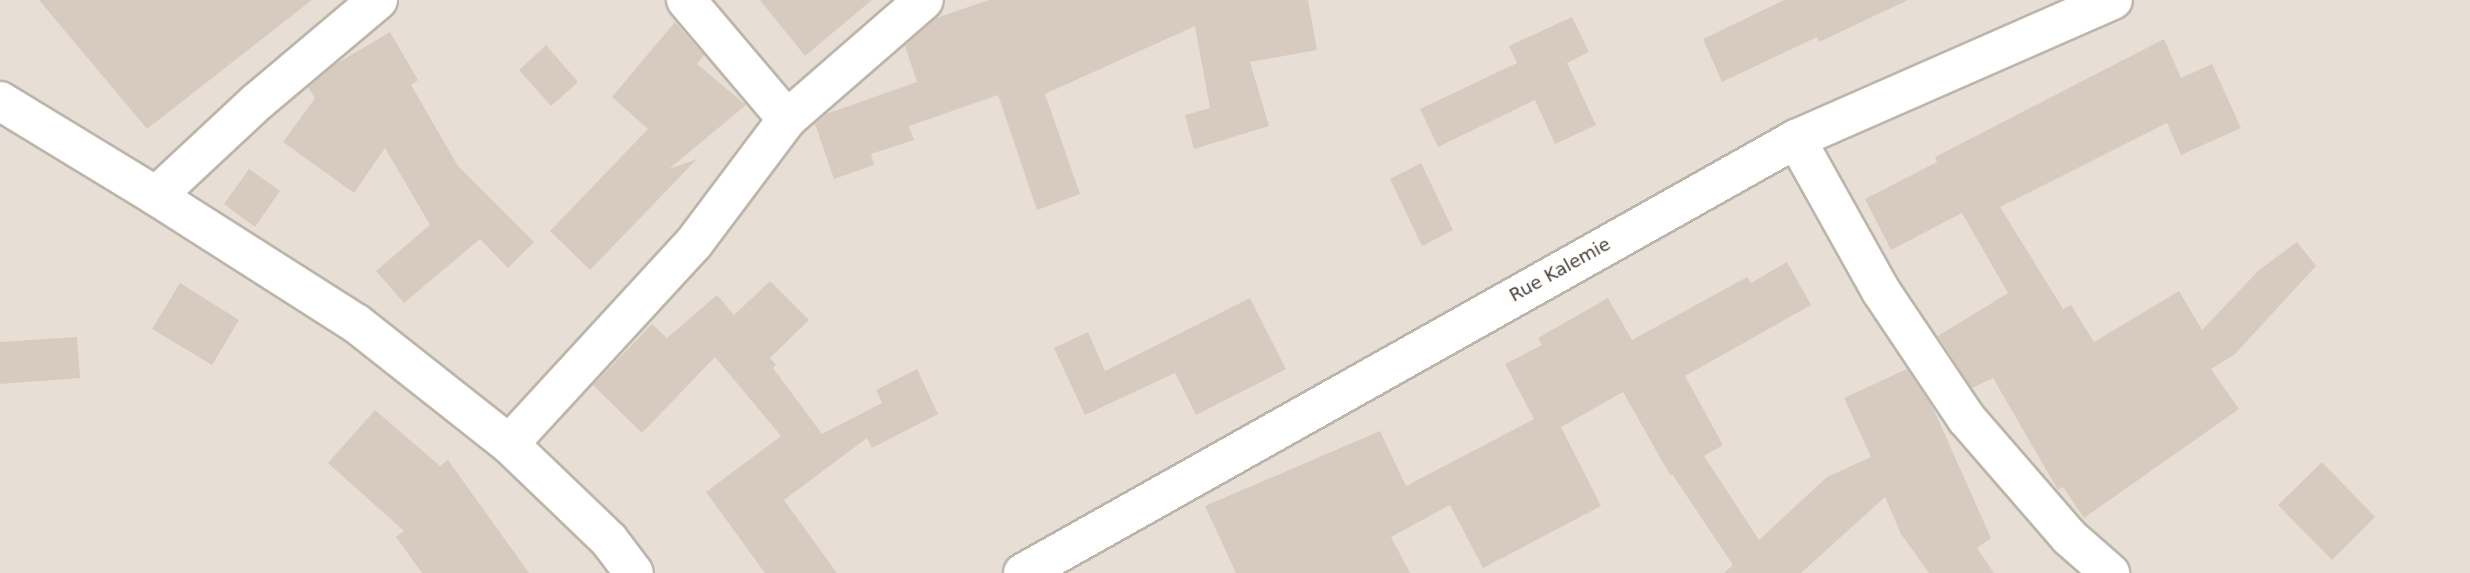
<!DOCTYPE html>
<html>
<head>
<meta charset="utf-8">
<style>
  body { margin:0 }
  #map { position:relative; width:2470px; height:573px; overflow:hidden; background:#f3eee7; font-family:"DejaVu Sans",sans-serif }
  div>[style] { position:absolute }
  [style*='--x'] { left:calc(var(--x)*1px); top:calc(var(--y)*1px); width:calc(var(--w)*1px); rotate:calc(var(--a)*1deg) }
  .residential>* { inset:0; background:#e7dfd5 }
  .building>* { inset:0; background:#d7cbbf }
  .roads { filter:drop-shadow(2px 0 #beb5aa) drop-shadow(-2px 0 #beb5aa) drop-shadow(0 2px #beb5aa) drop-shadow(0 -2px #beb5aa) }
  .minor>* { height:38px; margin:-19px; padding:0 19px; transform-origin:19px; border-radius:19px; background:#fff }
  span { translate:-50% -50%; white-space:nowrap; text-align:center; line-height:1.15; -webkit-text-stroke:5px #fff; paint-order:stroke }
  .street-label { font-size:18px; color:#463e36 }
</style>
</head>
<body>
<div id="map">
  <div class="residential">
    <div style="clip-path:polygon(0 0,2470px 0,2470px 573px,0 573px)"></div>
  </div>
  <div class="building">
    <div style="clip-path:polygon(39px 0,312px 0,147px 129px)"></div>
    <div style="clip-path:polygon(760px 0,872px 0,805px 56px)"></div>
    <div style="clip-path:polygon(989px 0,1308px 0,1317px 50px,1250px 62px,1269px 126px,1194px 149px,1185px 115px,1210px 108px,1195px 26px,1045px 94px,1080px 194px,1037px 210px,998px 95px,909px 126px,914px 140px,871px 154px,874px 165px,834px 179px,815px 124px,826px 114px,917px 82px,905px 46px,936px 18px)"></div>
    <div style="clip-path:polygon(1784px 0,1908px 0,1819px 42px,1817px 37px,1722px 82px,1703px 39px)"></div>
    <div style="clip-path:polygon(1572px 17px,1589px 52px,1567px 63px,1596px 125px,1555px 144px,1535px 100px,1438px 147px,1420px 109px,1517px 63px,1509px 46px)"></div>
    <div style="clip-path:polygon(675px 22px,704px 55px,697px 64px,746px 105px,669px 169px,697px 159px,590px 270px,550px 231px,648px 129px,612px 97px)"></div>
    <div style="clip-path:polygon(390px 32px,418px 80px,411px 85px,458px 166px,534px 242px,508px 268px,480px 239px,404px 303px,376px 271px,430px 225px,385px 148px,354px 193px,283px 142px,315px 98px,308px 87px,336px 64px)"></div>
    <div style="clip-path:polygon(2164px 39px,2181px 78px,2212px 64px,2241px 128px,2181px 155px,2167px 123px,2000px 207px,2063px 309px,2071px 305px,2094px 342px,2179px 291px,2202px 330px,2259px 270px,2297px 242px,2316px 266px,2234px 355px,2211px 369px,2239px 409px,2084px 518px,2063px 487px,2058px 490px,1993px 378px,1972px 388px,1938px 336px,2008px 293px,1962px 213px,1891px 250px,1865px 199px,1937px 162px,1935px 157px)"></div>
    <div style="clip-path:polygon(546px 45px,578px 82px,551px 106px,519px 70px)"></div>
    <div style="clip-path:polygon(1421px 163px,1453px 230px,1422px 246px,1390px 179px)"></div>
    <div style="clip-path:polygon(249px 169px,280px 191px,255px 227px,224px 204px)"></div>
    <div style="clip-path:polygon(1787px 262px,1811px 305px,1685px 376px,1723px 445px,1704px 456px,1759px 540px,1827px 477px,1871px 457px,1844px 398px,1907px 369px,1933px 408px,1991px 538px,1977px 548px,1994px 573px,1929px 573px,1901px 534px,1885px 497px,1801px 573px,1724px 573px,1733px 565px,1672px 474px,1670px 475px,1623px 392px,1561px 427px,1601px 506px,1483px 568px,1450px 505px,1391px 537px,1410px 573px,1236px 573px,1205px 506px,1380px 431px,1406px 486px,1534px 419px,1505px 364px,1542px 345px,1538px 338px,1608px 298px,1632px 340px,1747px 277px,1751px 283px)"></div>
    <div style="clip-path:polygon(770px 281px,809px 320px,770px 358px,776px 365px,773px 368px,822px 434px,882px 403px,876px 390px,917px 369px,938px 414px,872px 448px,867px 438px,784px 500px,837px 573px,765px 573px,706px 492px,781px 436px,715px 357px,642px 433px,593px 385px,652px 324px,667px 338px,717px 295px,734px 315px)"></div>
    <div style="clip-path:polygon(180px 283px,239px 320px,212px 365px,152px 329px)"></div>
    <div style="clip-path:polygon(1250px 298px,1286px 369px,1196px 415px,1175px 373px,1085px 415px,1054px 348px,1088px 332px,1105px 371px)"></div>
    <div style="clip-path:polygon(77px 337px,80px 378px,0 384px,0 342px)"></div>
    <div style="clip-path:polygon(375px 410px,440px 466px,448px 460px,529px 573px,422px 573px,396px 537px,404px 531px,328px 463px)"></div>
    <div style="clip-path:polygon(2322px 462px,2375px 517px,2332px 560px,2278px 505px)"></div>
  </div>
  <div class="roads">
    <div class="minor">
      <div style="--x:686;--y:0;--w:156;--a:49.7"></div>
      <div style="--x:0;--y:101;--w:183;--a:31.3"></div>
      <div style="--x:156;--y:196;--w:238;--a:32.5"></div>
      <div style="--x:357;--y:324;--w:194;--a:38.3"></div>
      <div style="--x:509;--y:444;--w:139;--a:43.8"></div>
      <div style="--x:609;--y:540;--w:41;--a:52.9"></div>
      <div style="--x:1796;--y:139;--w:174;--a:60.8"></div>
      <div style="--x:1881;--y:291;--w:153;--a:56.2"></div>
      <div style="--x:1966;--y:418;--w:157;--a:49.1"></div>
      <div style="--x:2069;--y:537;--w:55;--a:41.3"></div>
      <div style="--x:156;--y:196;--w:139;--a:-43"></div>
      <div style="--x:258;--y:101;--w:157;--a:-40.1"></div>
      <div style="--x:509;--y:444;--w:273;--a:-47.4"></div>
      <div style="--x:694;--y:243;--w:155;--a:-53.1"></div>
      <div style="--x:787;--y:119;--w:181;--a:-41"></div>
      <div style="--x:1023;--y:573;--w:887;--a:-29.31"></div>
      <div style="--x:1796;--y:139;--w:346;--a:-23.7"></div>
    </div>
  </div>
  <div class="street-label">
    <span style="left:1560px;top:270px;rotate:-29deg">Rue Kalemie</span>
  </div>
</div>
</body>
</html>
